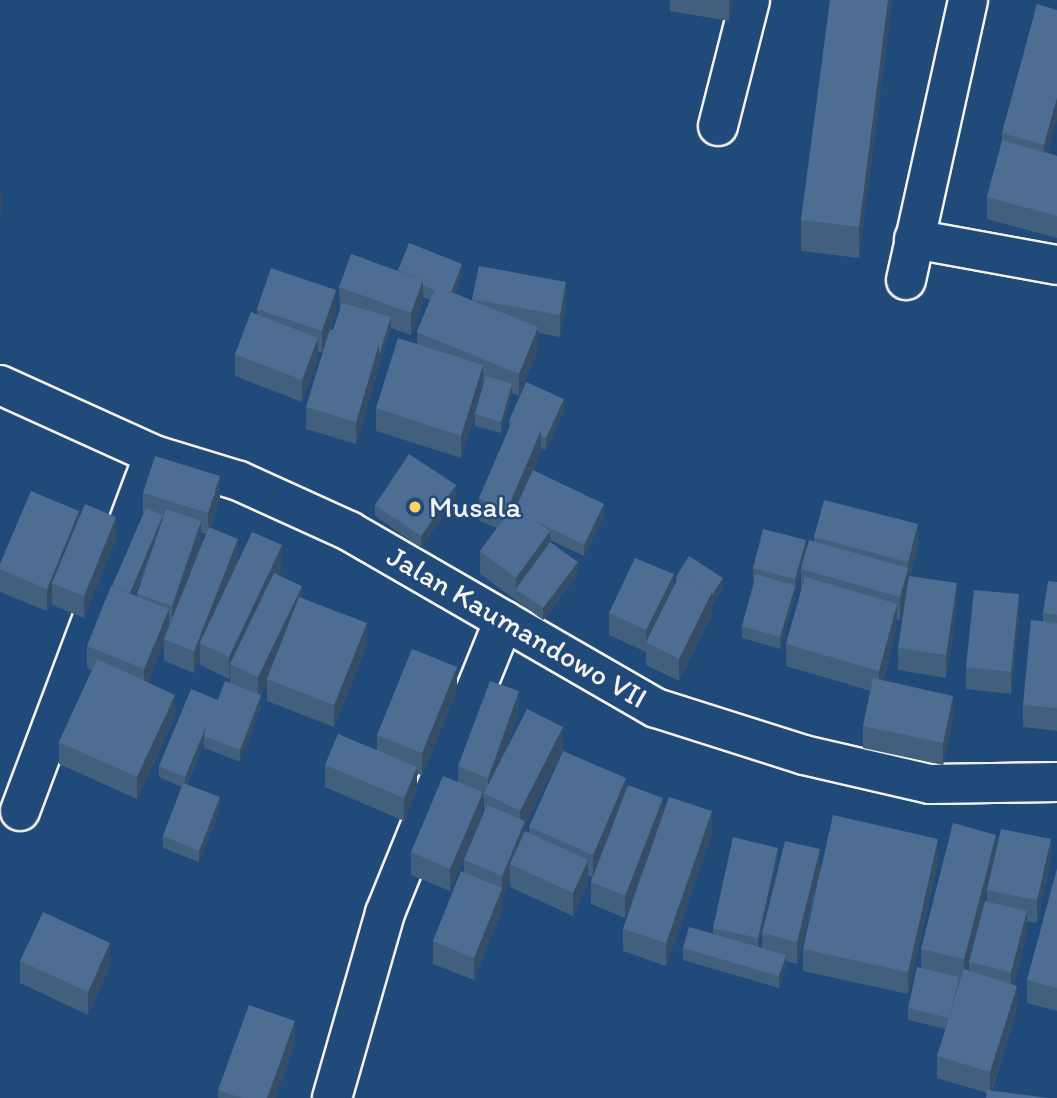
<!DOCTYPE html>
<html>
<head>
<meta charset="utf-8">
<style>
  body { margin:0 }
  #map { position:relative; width:1057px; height:1098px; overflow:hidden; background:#1f4a7a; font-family:Itim,sans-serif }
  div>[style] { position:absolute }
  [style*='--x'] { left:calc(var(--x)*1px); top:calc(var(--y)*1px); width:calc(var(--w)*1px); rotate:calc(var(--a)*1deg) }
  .roads { filter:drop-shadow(2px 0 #f4f1e8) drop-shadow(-2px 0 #f4f1e8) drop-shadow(0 2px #f4f1e8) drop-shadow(0 -2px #f4f1e8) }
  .minor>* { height:38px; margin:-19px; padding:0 19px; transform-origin:19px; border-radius:19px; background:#1f4a7a }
  .wall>* { inset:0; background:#425f7e }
  .shaded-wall>* { inset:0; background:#364d66 }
  .building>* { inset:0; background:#4d6e92 }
  .dots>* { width:19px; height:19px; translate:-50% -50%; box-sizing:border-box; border:4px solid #1f4a7a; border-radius:50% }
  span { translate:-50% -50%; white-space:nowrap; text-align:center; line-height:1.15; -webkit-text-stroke:5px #1f4a7a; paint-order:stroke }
  .poi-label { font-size:30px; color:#f4f1e8 }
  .left { translate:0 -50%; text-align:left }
  .street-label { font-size:30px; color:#f4f1e8 }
</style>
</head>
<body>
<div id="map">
  <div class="roads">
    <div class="minor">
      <div style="--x:718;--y:126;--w:130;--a:-75.7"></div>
      <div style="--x:914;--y:239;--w:145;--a:10.3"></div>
      <div style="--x:906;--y:280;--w:287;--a:-77.5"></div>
      <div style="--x:0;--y:385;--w:169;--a:24.4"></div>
      <div style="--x:154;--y:455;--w:89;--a:17"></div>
      <div style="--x:239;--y:481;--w:121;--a:24.4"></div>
      <div style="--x:349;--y:531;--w:354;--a:30"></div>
      <div style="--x:656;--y:708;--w:155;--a:17.6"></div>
      <div style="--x:804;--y:755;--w:129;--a:13"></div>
      <div style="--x:930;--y:784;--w:127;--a:-0.9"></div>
      <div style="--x:20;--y:811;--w:380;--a:-69.4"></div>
      <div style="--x:332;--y:1098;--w:192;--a:-74"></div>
      <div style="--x:385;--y:913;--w:316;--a:-67.9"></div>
    </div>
  </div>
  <div class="wall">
    <div style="clip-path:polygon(670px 0,733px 0,729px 21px,670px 11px)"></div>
    <div style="clip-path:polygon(892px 0,859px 258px,801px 251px,801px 220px)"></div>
    <div style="clip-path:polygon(1037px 4px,1048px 153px,1057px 156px,1057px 238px,987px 219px,987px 197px,1002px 141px,1002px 133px)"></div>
    <div style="clip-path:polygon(479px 266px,566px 305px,560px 337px,538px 333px,538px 350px,519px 396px,512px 393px,501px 433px,475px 426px,475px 414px,461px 458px,376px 431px,376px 408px,417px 344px,417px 332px,430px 300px,423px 297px,423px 302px,411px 335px,391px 328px,356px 444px,306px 429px,306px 407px,328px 336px,322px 353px,318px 352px,318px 360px,302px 402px,235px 376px,235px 354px,257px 314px,257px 309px,336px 312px,330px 330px,333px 330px,340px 309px,339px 287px,398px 270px,462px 275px,455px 294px,472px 301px)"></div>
    <div style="clip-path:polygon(564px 411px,546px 450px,541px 448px,541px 452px,532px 474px,604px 516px,584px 556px,550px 540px,550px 542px,578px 574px,543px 620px,480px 574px,480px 551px,497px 528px,479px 521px,479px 498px,509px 430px,509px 421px)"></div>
    <div style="clip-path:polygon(evenodd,143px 493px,220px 498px,210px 528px,238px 561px,282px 568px,278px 575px,302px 598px,367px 645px,334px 727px,267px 701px,267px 681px,261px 695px,261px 707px,240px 762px,204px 748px,204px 743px,187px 785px,220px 809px,199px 862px,163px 848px,163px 836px,182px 787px,159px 777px,159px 766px,218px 700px,230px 684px,230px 677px,229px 679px,200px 665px,200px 658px,194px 673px,164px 661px,164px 642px,148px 682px,175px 717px,137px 799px,59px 764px,59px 742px,92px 670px,87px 668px,87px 646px,143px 515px,143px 493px,201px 533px,206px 534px,195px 560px,201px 543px,201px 533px,143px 493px,148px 563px,137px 594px,137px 596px,134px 595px,148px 563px)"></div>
    <div style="clip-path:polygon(456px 497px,421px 548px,375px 516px,375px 505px)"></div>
    <div style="clip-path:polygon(79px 519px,116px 539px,84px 618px,52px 605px,52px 597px,47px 611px,0 592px,0 564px)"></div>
    <div style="clip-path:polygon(814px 537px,918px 547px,910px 577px,957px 606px,946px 678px,898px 670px,898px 648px,905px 601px,900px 620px,897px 619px,897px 626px,883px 680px,953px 718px,943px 765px,863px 748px,863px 726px,871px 691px,786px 666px,786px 644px,801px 591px,801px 571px,795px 590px,795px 597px,780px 649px,742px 638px,742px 626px,755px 580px,753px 580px,753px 568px,806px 550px,814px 542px)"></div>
    <div style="clip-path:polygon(676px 577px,723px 589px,712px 607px,712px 615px,679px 681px,646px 665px,646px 652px,609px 635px,609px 613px,674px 586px,676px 583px)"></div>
    <div style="clip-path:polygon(1057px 582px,1057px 731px,1023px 727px,1023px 705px,1043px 621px,1043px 613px)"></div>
    <div style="clip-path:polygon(1019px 617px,1011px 694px,966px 689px,966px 667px)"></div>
    <div style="clip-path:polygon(457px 690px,422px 776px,417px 773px,417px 789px,404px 821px,325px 787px,325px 765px,377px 750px,377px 735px)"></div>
    <div style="clip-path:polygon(519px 713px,505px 752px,563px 750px,525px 825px,525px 832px,529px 833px,529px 827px,626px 790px,663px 813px,712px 834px,666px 966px,623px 951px,623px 929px,636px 891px,625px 918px,591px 904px,591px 882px,592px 877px,588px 875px,588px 882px,573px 916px,510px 887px,510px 879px,502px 898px,502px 910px,474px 980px,433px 964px,433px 941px,464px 873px,464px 860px,484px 813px,484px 799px,483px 798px,483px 814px,450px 891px,411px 875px,411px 852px,458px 781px,458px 766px)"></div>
    <div style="clip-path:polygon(evenodd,996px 851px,1051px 861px,1037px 923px,1027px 921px,1027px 933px,1014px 985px,1017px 1008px,992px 1091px,987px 1093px,937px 1078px,937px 1056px,946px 1029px,908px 1020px,908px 1008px,921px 968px,921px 949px,996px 851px,987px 892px,987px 901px,969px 962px,969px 971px,967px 970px,987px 892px)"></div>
    <div style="clip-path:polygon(778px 859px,758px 947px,762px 948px,762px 933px,820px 870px,938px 862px,908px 994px,803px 971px,803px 949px,818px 883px,797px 964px,786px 961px,786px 967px,779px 988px,683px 960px,683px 948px,713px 934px,713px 928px)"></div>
    <div style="clip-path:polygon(1057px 869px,1057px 1011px,1027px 1003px,1027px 980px)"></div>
    <div style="clip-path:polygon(20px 961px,110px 966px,88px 1015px,20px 983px)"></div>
    <div style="clip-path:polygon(295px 1044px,275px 1098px,218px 1098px,218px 1090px)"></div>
  </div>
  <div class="shaded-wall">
    <div style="clip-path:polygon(729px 0,733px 0,729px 21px)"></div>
    <div style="clip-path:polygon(888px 0,892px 0,859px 258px,859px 227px)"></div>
    <div style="clip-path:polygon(1057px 98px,1057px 120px,1044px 167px,1044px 145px)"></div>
    <div style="clip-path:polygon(2px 187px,2px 209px,0 220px,0 198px)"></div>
    <div style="clip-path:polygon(462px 264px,462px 275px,450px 308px,450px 296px)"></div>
    <div style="clip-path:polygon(423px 280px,423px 302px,411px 335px,411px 313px)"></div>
    <div style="clip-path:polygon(566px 282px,566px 305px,560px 337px,560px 315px)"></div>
    <div style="clip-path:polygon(336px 290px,336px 312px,322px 353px,322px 331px)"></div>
    <div style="clip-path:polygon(391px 317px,391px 329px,356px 444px,356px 422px,379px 344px)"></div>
    <div style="clip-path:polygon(538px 327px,538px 350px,519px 396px,519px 374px)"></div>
    <div style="clip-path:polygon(318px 338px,318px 360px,302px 402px,302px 380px)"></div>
    <div style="clip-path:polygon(483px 365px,483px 387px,461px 458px,461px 436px)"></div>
    <div style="clip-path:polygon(512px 384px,512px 396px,501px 433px,501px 422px)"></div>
    <div style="clip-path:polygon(564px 399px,564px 411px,546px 450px,546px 438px)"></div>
    <div style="clip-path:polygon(541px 430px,541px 452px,507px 532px,507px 510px)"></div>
    <div style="clip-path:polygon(220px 476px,220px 498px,208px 535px,208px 513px)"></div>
    <div style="clip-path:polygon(456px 485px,456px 497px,421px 548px,421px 536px)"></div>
    <div style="clip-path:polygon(604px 504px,604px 516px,584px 556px,584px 545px)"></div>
    <div style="clip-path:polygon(79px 511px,79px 533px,52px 583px,52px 597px,47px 611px,47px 589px)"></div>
    <div style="clip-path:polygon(163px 515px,163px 526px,129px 605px,129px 594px)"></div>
    <div style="clip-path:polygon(116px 517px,116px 539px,84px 618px,84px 596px)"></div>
    <div style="clip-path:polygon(201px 521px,201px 543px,172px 629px,172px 606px)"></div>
    <div style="clip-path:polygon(918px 524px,918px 547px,908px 583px,908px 591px,900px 620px,900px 597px,908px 570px,908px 562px)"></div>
    <div style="clip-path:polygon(550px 531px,550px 553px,516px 589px,516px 600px,516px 578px)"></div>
    <div style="clip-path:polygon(238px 539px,238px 562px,200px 643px,200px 658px,194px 673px,194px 651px)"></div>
    <div style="clip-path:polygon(806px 540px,806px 552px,795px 590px,795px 579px)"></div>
    <div style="clip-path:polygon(282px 545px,282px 568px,235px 666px,230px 664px,230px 677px,229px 679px,229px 657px)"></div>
    <div style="clip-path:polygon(578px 562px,578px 574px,543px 620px,543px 608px)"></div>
    <div style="clip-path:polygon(674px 574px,674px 596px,646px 642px,646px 652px,646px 630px)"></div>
    <div style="clip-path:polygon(723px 578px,723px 589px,712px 607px,712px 615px,679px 681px,679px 659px,712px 592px)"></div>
    <div style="clip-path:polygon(957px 583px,957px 606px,946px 678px,946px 655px)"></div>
    <div style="clip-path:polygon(302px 586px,302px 609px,258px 700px,258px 677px)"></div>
    <div style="clip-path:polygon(795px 586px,795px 597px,780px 649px,780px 637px)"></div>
    <div style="clip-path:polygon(1019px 594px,1019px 617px,1011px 694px,1011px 672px)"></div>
    <div style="clip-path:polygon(897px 604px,897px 626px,879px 693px,879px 671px)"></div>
    <div style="clip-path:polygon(169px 609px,169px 631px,164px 639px,164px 642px,144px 691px,144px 669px)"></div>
    <div style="clip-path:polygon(367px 623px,367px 645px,334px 727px,334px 705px)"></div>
    <div style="clip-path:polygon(457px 667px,457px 690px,422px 776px,422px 753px)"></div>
    <div style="clip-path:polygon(519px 691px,519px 713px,490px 796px,488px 795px,488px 778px)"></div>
    <div style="clip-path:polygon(175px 695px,175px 717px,137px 799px,137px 777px)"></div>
    <div style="clip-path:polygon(261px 695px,261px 707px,240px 762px,240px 750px)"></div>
    <div style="clip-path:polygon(953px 696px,953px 718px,943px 765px,943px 743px)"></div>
    <div style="clip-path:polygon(207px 724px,204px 736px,204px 743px,185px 788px,185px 777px)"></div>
    <div style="clip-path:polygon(563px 727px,563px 750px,525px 825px,525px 843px,510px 864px,510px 879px,502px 898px,502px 910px,474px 980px,474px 958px,502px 889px,502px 876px,520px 832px,520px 811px)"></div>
    <div style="clip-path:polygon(417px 767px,417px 789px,404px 821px,404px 798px)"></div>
    <div style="clip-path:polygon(626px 778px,626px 800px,593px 877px,593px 855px)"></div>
    <div style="clip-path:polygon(483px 792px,483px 814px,450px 891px,450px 869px)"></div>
    <div style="clip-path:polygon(220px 797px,220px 809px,199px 862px,199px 851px)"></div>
    <div style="clip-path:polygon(663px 798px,663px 820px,625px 918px,625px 896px)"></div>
    <div style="clip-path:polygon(712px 811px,712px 834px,666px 966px,666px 943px)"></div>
    <div style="clip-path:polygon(996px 835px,996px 857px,964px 982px,964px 959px)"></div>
    <div style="clip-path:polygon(938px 839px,938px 862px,908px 994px,908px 972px)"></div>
    <div style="clip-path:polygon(1051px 839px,1051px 861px,1037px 923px,1037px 900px)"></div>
    <div style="clip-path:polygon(778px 848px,778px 859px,758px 950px,758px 938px)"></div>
    <div style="clip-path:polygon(820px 849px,820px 871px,797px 964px,797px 942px)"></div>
    <div style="clip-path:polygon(588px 860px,588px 882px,573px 916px,573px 893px)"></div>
    <div style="clip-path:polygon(1027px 911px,1027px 933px,1011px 995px,1011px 972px)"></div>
    <div style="clip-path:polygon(110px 943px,110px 966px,88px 1015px,88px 992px)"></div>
    <div style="clip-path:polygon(786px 955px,786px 967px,779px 988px,779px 976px)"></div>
    <div style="clip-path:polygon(1017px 986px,1017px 1008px,990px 1095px,990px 1072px)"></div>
    <div style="clip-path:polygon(295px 1021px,295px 1044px,275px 1098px,267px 1098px)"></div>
  </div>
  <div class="building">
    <div style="clip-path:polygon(830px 0,888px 0,859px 227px,801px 220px)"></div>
    <div style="clip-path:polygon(1037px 4px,1057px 10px,1057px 98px,1044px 145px,1002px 133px)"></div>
    <div style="clip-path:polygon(1002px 140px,1057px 156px,1057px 216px,987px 197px)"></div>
    <div style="clip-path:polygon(409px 243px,462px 264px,451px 292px,436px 286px,434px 290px,423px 286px,423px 280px,398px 270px)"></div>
    <div style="clip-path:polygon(351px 254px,423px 280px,411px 313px,339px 287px)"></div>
    <div style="clip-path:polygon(479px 266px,566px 282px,560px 315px,472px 299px)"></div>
    <div style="clip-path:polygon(271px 268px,336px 290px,322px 331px,257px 309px)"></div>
    <div style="clip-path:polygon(436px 286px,538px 327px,519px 374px,417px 332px)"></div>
    <div style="clip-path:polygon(342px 303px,391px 317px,379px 355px,379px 344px,333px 330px)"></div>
    <div style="clip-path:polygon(251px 312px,318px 338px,302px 380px,235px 354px)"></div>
    <div style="clip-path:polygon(330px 329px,379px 344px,356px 422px,306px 407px)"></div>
    <div style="clip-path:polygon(398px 338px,483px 365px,461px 436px,376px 408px)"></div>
    <div style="clip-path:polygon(486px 376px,512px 384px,501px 422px,475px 414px)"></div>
    <div style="clip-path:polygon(526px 382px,564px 399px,546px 438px,541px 436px,541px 430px,513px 419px,512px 422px,509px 421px)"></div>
    <div style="clip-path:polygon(513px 419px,541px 430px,507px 510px,479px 498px)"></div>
    <div style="clip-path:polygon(409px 454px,456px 485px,421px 536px,375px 505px)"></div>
    <div style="clip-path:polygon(155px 456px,220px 476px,208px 513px,143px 493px)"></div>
    <div style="clip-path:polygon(533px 470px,604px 504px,584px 545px,536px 521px,516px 507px)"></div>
    <div style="clip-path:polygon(31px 491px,79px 511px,47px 589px,0 569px,0 564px)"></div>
    <div style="clip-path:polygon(824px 500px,918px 524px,908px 562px,814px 537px)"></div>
    <div style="clip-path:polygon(85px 504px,116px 517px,84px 596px,52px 583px)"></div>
    <div style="clip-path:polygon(514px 505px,550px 531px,516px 578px,480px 551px)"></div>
    <div style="clip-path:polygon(146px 508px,163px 515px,130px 593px,112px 586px)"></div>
    <div style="clip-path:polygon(166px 509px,201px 521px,172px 606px,137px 594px)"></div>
    <div style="clip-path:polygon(209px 527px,238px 539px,194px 651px,164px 639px)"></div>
    <div style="clip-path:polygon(763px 529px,806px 540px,795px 579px,753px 568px)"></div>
    <div style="clip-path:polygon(252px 532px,282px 545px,229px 657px,200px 643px)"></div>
    <div style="clip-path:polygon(809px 540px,908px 568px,900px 597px,801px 569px)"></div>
    <div style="clip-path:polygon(550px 542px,578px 562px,543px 608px,516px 589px)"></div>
    <div style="clip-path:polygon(689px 556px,723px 578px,712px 595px,712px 592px,679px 576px,678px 579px,676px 577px)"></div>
    <div style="clip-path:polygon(635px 558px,674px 574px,646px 630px,609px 613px)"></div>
    <div style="clip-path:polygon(274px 573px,302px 586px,258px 677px,230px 664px)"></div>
    <div style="clip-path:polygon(756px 574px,795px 586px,780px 637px,742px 626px)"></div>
    <div style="clip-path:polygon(679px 576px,712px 592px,679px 659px,646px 642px)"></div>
    <div style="clip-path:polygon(909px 576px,957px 583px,946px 655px,898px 648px)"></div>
    <div style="clip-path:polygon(805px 577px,897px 604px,879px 671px,786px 644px)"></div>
    <div style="clip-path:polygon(1048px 581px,1057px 582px,1057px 615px,1043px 613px)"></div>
    <div style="clip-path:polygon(111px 586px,169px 609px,144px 669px,87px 646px)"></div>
    <div style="clip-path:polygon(974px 590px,1019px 594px,1011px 672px,966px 667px)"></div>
    <div style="clip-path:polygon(299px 597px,367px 623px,334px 705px,267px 679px)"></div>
    <div style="clip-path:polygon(1031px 620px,1057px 623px,1057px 708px,1023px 705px)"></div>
    <div style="clip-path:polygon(412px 649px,457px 667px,422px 753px,377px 735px)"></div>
    <div style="clip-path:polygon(97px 659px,175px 695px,137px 777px,59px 742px)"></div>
    <div style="clip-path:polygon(873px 678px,953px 696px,943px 743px,863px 726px)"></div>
    <div style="clip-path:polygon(225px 681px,261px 695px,240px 750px,204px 736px,207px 724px,185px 777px,159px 766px,191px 689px,218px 700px)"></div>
    <div style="clip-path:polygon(490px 681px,519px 691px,488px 778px,458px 766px)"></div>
    <div style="clip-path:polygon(527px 709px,563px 727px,520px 811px,484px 793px)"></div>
    <div style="clip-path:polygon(338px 734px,417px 767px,404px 798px,325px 765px)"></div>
    <div style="clip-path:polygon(563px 751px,626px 778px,593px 855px,529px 827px)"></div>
    <div style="clip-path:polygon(443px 776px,483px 792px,450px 869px,411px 852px)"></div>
    <div style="clip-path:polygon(183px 783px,220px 797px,199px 851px,163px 836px)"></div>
    <div style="clip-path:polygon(628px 785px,663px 798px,625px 896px,591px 882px)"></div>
    <div style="clip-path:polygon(669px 797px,712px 811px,666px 943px,623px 929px)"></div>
    <div style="clip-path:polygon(487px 805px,525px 821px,502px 876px,464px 860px)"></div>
    <div style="clip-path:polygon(833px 815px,938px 839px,908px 972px,803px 949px)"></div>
    <div style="clip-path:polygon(953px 823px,996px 835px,964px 959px,921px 949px)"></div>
    <div style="clip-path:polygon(1001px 829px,1051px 839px,1037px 900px,987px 890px)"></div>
    <div style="clip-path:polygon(525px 831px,588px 860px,573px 893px,510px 864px)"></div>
    <div style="clip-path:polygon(733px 837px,778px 848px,758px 938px,713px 928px)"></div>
    <div style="clip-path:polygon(785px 841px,820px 849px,797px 942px,762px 933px)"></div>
    <div style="clip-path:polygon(1057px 869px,1057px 988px,1027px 980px)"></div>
    <div style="clip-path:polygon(461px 871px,502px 888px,474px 958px,433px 941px)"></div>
    <div style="clip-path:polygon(985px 901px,1027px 911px,1011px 972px,969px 962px)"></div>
    <div style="clip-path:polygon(43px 912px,110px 943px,88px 992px,20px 961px)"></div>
    <div style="clip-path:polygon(689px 927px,786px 955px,779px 976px,683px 948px)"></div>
    <div style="clip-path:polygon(917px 967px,959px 977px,949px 1018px,908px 1008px)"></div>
    <div style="clip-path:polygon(964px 969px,1017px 986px,990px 1072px,937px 1056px)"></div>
    <div style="clip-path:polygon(249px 1005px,295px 1021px,267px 1098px,242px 1098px,218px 1090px)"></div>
    <div style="clip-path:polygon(987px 1090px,1048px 1098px,986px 1098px)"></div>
  </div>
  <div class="dots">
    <div style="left:415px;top:507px;background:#ffd166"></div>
  </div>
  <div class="poi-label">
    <span class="left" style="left:429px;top:507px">Musala</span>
  </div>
  <div class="street-label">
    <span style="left:517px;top:627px;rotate:30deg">Jalan Kaumandowo VII</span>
  </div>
</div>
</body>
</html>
